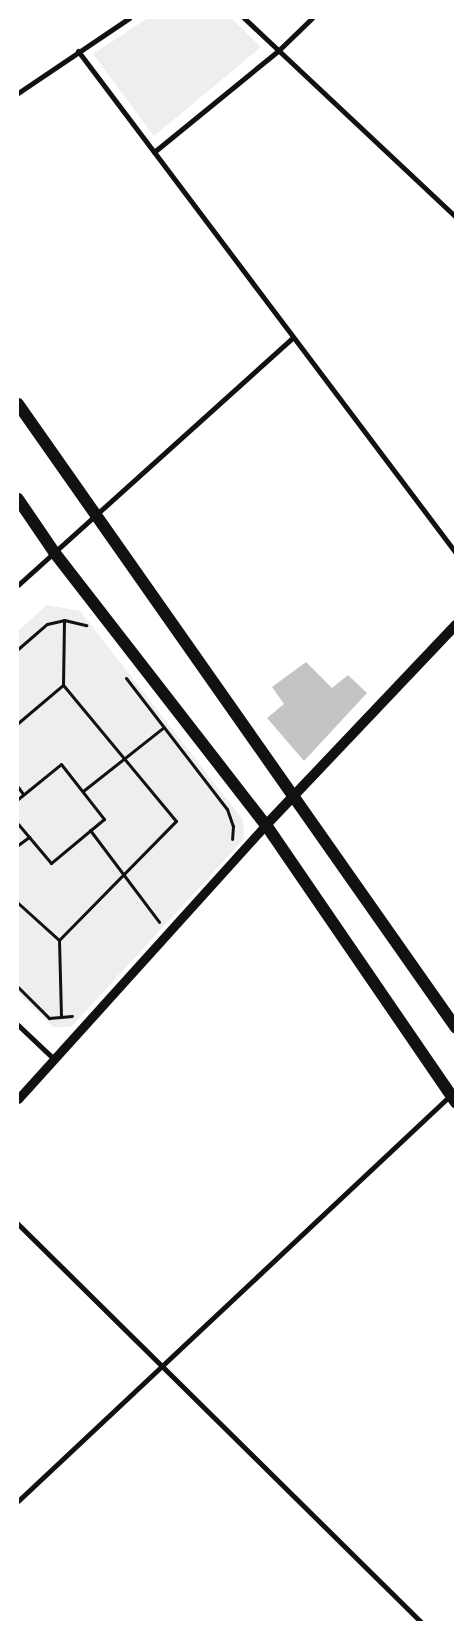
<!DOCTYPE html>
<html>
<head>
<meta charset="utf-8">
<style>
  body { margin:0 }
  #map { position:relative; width:473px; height:1640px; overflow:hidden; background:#fff; font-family:Lato,sans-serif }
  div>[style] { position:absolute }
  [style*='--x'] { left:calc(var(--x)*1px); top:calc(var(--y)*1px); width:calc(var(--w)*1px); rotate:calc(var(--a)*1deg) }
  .green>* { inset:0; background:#eee }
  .building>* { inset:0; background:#c4c4c4 }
  .path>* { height:3px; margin:-1.5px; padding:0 1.5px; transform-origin:1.5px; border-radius:1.5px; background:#111 }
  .minor>* { height:5px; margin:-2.5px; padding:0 2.5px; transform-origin:2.5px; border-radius:2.5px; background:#111 }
  .tertiary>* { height:9px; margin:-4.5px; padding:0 4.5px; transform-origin:4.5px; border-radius:4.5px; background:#111 }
  .secondary>* { height:10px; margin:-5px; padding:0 5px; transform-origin:5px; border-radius:5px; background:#111 }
  .primary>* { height:12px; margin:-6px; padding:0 6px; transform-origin:6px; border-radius:6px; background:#111 }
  span { translate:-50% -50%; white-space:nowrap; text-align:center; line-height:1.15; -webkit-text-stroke:4px #fff; paint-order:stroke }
  .frame { position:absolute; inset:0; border:19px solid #fff; pointer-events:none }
</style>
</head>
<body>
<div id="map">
  <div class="green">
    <div style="clip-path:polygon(148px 18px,231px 18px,261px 47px,154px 136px,93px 54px)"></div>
    <div style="clip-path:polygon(47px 605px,80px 611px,243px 820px,244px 839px,71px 1027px,53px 1027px,18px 992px,18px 631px)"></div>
  </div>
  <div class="building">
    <div style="clip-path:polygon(306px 662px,332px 688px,348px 675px,367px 693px,304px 761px,267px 718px,284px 704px,272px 687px)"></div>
  </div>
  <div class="path">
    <div style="--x:18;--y:649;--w:38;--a:-41"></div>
    <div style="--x:47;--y:624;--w:17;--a:-13"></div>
    <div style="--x:64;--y:620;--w:23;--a:13"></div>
    <div style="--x:126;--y:678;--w:165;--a:52.4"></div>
    <div style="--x:227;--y:809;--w:18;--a:71"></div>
    <div style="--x:233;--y:826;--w:13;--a:94"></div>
    <div style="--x:18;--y:723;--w:59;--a:-40.2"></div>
    <div style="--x:18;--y:787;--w:9;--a:54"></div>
    <div style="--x:83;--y:791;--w:103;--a:-38.3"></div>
    <div style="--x:18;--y:799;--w:55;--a:-39.1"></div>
    <div style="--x:61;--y:764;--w:70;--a:52"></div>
    <div style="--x:104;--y:819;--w:69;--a:140.3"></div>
    <div style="--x:51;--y:863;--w:51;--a:-130.2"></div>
    <div style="--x:90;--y:830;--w:115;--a:53.1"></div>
    <div style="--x:18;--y:845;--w:14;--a:-36"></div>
    <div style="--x:18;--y:903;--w:55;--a:42.1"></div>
    <div style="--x:59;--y:940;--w:167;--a:-45.5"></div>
    <div style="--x:176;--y:821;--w:177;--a:-129.7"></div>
    <div style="--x:63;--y:685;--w:65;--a:-89.1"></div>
    <div style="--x:59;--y:940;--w:77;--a:88.5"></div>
    <div style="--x:18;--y:987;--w:44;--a:45"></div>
    <div style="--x:49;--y:1018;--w:23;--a:-5"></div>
  </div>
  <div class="minor">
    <div style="--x:244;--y:18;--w:291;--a:43.2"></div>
    <div style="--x:78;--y:51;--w:628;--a:53.02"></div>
    <div style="--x:18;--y:93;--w:134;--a:-34"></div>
    <div style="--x:154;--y:152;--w:161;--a:-39.2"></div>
    <div style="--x:279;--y:50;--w:46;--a:-44.1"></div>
    <div style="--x:18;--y:585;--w:370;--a:-42"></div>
    <div style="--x:18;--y:1025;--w:50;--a:43.4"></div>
    <div style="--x:18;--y:1224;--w:566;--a:44.64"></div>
    <div style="--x:18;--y:1501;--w:601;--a:-43.18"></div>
  </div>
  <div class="tertiary">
    <div style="--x:18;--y:1099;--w:370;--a:-47.9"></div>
  </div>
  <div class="secondary">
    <div style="--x:266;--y:825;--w:276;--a:-46.5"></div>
  </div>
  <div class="primary">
    <div style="--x:18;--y:404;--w:762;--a:54.93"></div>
    <div style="--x:18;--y:499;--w:64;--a:55.8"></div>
    <div style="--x:54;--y:552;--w:346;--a:52.2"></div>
    <div style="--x:266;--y:825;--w:336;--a:55.6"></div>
  </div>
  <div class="frame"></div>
</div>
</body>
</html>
